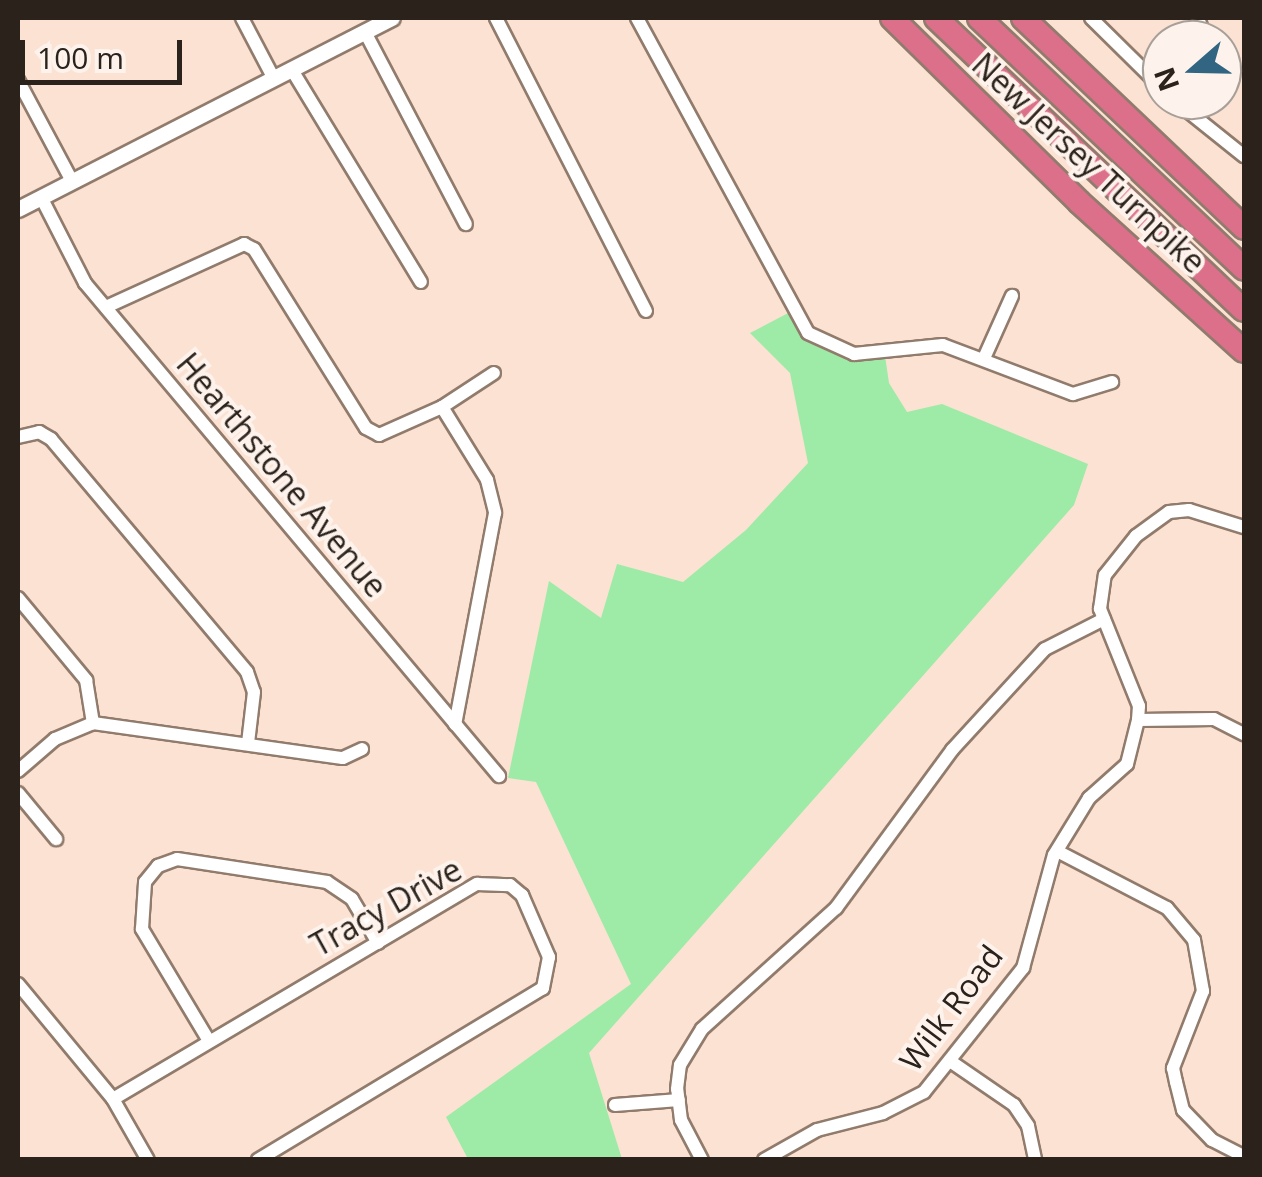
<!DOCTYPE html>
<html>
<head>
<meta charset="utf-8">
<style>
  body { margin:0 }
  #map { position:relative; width:1262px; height:1177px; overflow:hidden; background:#fbe2d2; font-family:"Open Sans",sans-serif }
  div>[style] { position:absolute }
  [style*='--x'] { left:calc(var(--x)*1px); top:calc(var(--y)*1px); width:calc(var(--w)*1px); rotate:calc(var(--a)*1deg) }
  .green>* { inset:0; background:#9deba6 }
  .roads { filter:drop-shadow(2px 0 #917b6c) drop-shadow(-2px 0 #917b6c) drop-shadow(0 2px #917b6c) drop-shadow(0 -2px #917b6c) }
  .minor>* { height:12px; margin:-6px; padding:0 6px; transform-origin:6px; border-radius:6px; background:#fff }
  .tertiary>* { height:15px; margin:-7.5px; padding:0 7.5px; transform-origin:7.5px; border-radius:7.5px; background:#fff }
  .motorway>* { height:22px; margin:-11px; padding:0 11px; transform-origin:11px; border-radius:11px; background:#dc6f8a }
  span { translate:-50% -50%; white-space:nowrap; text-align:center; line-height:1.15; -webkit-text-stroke:8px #fdf3ec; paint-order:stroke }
  .street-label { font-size:32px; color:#2b221c }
  .frame { position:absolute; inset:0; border:20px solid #2b221c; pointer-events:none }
  .north { position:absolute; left:1142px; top:20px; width:100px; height:100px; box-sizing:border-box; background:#fdf3ec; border:2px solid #a99f99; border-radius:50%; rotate:250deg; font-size:28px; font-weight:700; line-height:40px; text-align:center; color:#2b221c }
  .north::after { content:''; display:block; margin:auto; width:35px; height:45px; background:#316582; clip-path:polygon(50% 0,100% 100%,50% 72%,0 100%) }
  .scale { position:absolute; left:20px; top:40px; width:162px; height:45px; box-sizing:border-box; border:5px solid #2b221c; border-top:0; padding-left:12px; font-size:30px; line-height:35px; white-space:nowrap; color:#2b221c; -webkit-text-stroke:8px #fdf3ec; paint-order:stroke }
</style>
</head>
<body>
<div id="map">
  <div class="green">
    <div style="clip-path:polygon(792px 311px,838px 349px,884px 349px,889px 383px,907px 412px,942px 404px,1088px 464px,1074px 505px,589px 1053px,622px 1159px,468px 1159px,446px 1117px,631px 984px,536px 782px,508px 778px,549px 581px,601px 618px,617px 564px,683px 582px,746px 530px,808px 463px,790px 373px,750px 333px)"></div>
  </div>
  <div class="roads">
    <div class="minor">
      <div style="--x:242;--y:18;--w:69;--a:62.3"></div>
      <div style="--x:496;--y:18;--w:329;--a:62.9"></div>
      <div style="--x:637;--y:18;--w:358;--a:61.5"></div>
      <div style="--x:808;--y:333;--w:51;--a:24.5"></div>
      <div style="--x:854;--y:354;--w:89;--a:-5.8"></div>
      <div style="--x:943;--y:345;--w:139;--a:20.7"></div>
      <div style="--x:1073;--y:394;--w:41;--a:-17.1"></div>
      <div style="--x:1091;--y:18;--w:100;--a:44.6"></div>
      <div style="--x:1198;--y:18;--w:23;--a:70"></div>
      <div style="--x:365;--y:32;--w:217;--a:62.3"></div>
      <div style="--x:292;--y:70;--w:248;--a:58.7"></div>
      <div style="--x:18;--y:80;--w:115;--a:61.9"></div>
      <div style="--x:1174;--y:100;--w:90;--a:38.7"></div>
      <div style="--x:41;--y:197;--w:97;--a:62.9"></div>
      <div style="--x:85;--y:283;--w:644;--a:49.98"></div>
      <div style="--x:106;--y:307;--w:152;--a:-24.5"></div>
      <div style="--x:244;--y:244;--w:11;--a:27"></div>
      <div style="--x:254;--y:249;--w:211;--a:58"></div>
      <div style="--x:366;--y:428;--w:15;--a:28"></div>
      <div style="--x:379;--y:435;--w:69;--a:-24"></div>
      <div style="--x:442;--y:407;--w:62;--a:-33.2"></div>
      <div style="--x:985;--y:356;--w:66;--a:-65.8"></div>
      <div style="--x:442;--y:407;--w:86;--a:58.3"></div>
      <div style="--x:487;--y:480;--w:34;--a:76"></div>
      <div style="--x:495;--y:513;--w:215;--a:100.7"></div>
      <div style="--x:18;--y:437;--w:22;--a:-13"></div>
      <div style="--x:39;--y:432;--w:14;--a:30"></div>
      <div style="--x:51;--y:439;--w:304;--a:49.9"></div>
      <div style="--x:247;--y:672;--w:21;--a:71"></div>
      <div style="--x:254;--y:692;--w:51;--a:96.7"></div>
      <div style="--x:18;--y:598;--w:107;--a:50.3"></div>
      <div style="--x:86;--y:680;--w:44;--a:80.8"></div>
      <div style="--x:1138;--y:720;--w:76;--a:-0.8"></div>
      <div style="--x:1214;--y:719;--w:34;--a:27"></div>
      <div style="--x:18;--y:771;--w:49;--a:-40.9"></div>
      <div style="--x:55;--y:739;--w:41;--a:-22.8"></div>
      <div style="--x:93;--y:723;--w:252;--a:8"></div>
      <div style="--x:343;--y:758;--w:21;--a:-25"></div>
      <div style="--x:18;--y:793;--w:60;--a:50.4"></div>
      <div style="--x:1057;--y:851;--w:124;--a:27.4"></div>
      <div style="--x:1167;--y:908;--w:42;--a:49.8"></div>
      <div style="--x:1194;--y:940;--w:52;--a:80"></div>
      <div style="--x:1203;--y:991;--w:83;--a:111.3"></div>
      <div style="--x:1173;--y:1068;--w:14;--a:78"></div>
      <div style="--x:1176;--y:1082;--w:29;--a:76"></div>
      <div style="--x:1183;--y:1110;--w:42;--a:46"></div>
      <div style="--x:1212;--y:1140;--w:36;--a:27"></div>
      <div style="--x:18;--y:984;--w:149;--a:50.4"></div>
      <div style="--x:113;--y:1099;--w:70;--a:60.2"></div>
      <div style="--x:209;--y:1041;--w:131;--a:-120.9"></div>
      <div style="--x:142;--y:929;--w:47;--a:-86.3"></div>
      <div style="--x:145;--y:882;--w:21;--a:-51"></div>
      <div style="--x:158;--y:866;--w:20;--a:-20"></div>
      <div style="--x:177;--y:859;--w:152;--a:8.7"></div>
      <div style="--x:327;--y:882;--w:30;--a:34"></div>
      <div style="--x:352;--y:899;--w:51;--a:59.4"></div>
      <div style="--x:950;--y:1061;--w:78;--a:34.5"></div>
      <div style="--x:1014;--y:1105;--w:25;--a:56"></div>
      <div style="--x:1028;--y:1126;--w:35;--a:78"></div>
      <div style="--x:113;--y:1099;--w:423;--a:-30.6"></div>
      <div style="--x:477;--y:884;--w:33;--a:2"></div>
      <div style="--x:510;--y:885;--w:16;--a:40"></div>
      <div style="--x:522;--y:895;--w:68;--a:66.5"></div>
      <div style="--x:549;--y:957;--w:32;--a:101"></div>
      <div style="--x:543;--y:988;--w:333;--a:148.9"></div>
      <div style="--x:615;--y:1105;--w:64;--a:-4.5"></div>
      <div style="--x:702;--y:1160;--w:45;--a:-117.7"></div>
      <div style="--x:681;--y:1120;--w:31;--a:-97"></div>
      <div style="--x:677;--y:1089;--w:24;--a:-83"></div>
      <div style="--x:680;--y:1065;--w:42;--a:-58.6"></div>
      <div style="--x:702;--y:1029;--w:181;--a:-42.1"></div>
      <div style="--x:836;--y:908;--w:196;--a:-53.7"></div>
      <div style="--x:952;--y:750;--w:137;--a:-47.4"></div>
      <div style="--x:1045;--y:649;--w:66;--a:-27"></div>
      <div style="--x:764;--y:1160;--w:61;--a:-29.5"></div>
      <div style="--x:817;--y:1130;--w:68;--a:-14.4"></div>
      <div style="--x:883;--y:1113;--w:46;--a:-27.1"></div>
      <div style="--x:924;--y:1092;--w:159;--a:-51.4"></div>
      <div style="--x:1023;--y:968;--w:117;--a:-74.7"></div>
      <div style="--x:1054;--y:855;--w:67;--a:-58.4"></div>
      <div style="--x:1089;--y:798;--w:51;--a:-41.8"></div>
      <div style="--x:1127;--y:764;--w:45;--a:-76"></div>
      <div style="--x:1138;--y:720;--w:14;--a:-86"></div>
      <div style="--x:1139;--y:706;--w:105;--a:-111.9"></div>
      <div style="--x:1100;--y:609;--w:34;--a:-82"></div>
      <div style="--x:1105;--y:575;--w:50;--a:-51.5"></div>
      <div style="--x:1136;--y:536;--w:41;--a:-36"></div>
      <div style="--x:1169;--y:512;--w:20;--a:-6"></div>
      <div style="--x:1189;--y:510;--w:58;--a:17.2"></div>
    </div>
    <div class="tertiary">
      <div style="--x:18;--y:209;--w:420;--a:-27.1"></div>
    </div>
    <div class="motorway">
      <div style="--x:892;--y:18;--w:262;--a:44.5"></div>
      <div style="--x:1079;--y:202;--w:222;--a:42.1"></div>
      <div style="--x:936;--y:18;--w:424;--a:43.5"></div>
      <div style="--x:979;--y:18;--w:365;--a:43.4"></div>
      <div style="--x:1023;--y:18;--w:305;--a:43.5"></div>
    </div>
  </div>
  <div class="street-label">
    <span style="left:1089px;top:163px;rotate:43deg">New Jersey Turnpike</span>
    <span style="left:282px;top:475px;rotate:50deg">Hearthstone Avenue</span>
    <span style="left:386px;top:907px;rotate:-29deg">Tracy Drive</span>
    <span style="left:951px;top:1008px;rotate:-53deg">Wilk Road</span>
  </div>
  <div class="frame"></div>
  <div class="north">N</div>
  <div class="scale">100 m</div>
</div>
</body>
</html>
